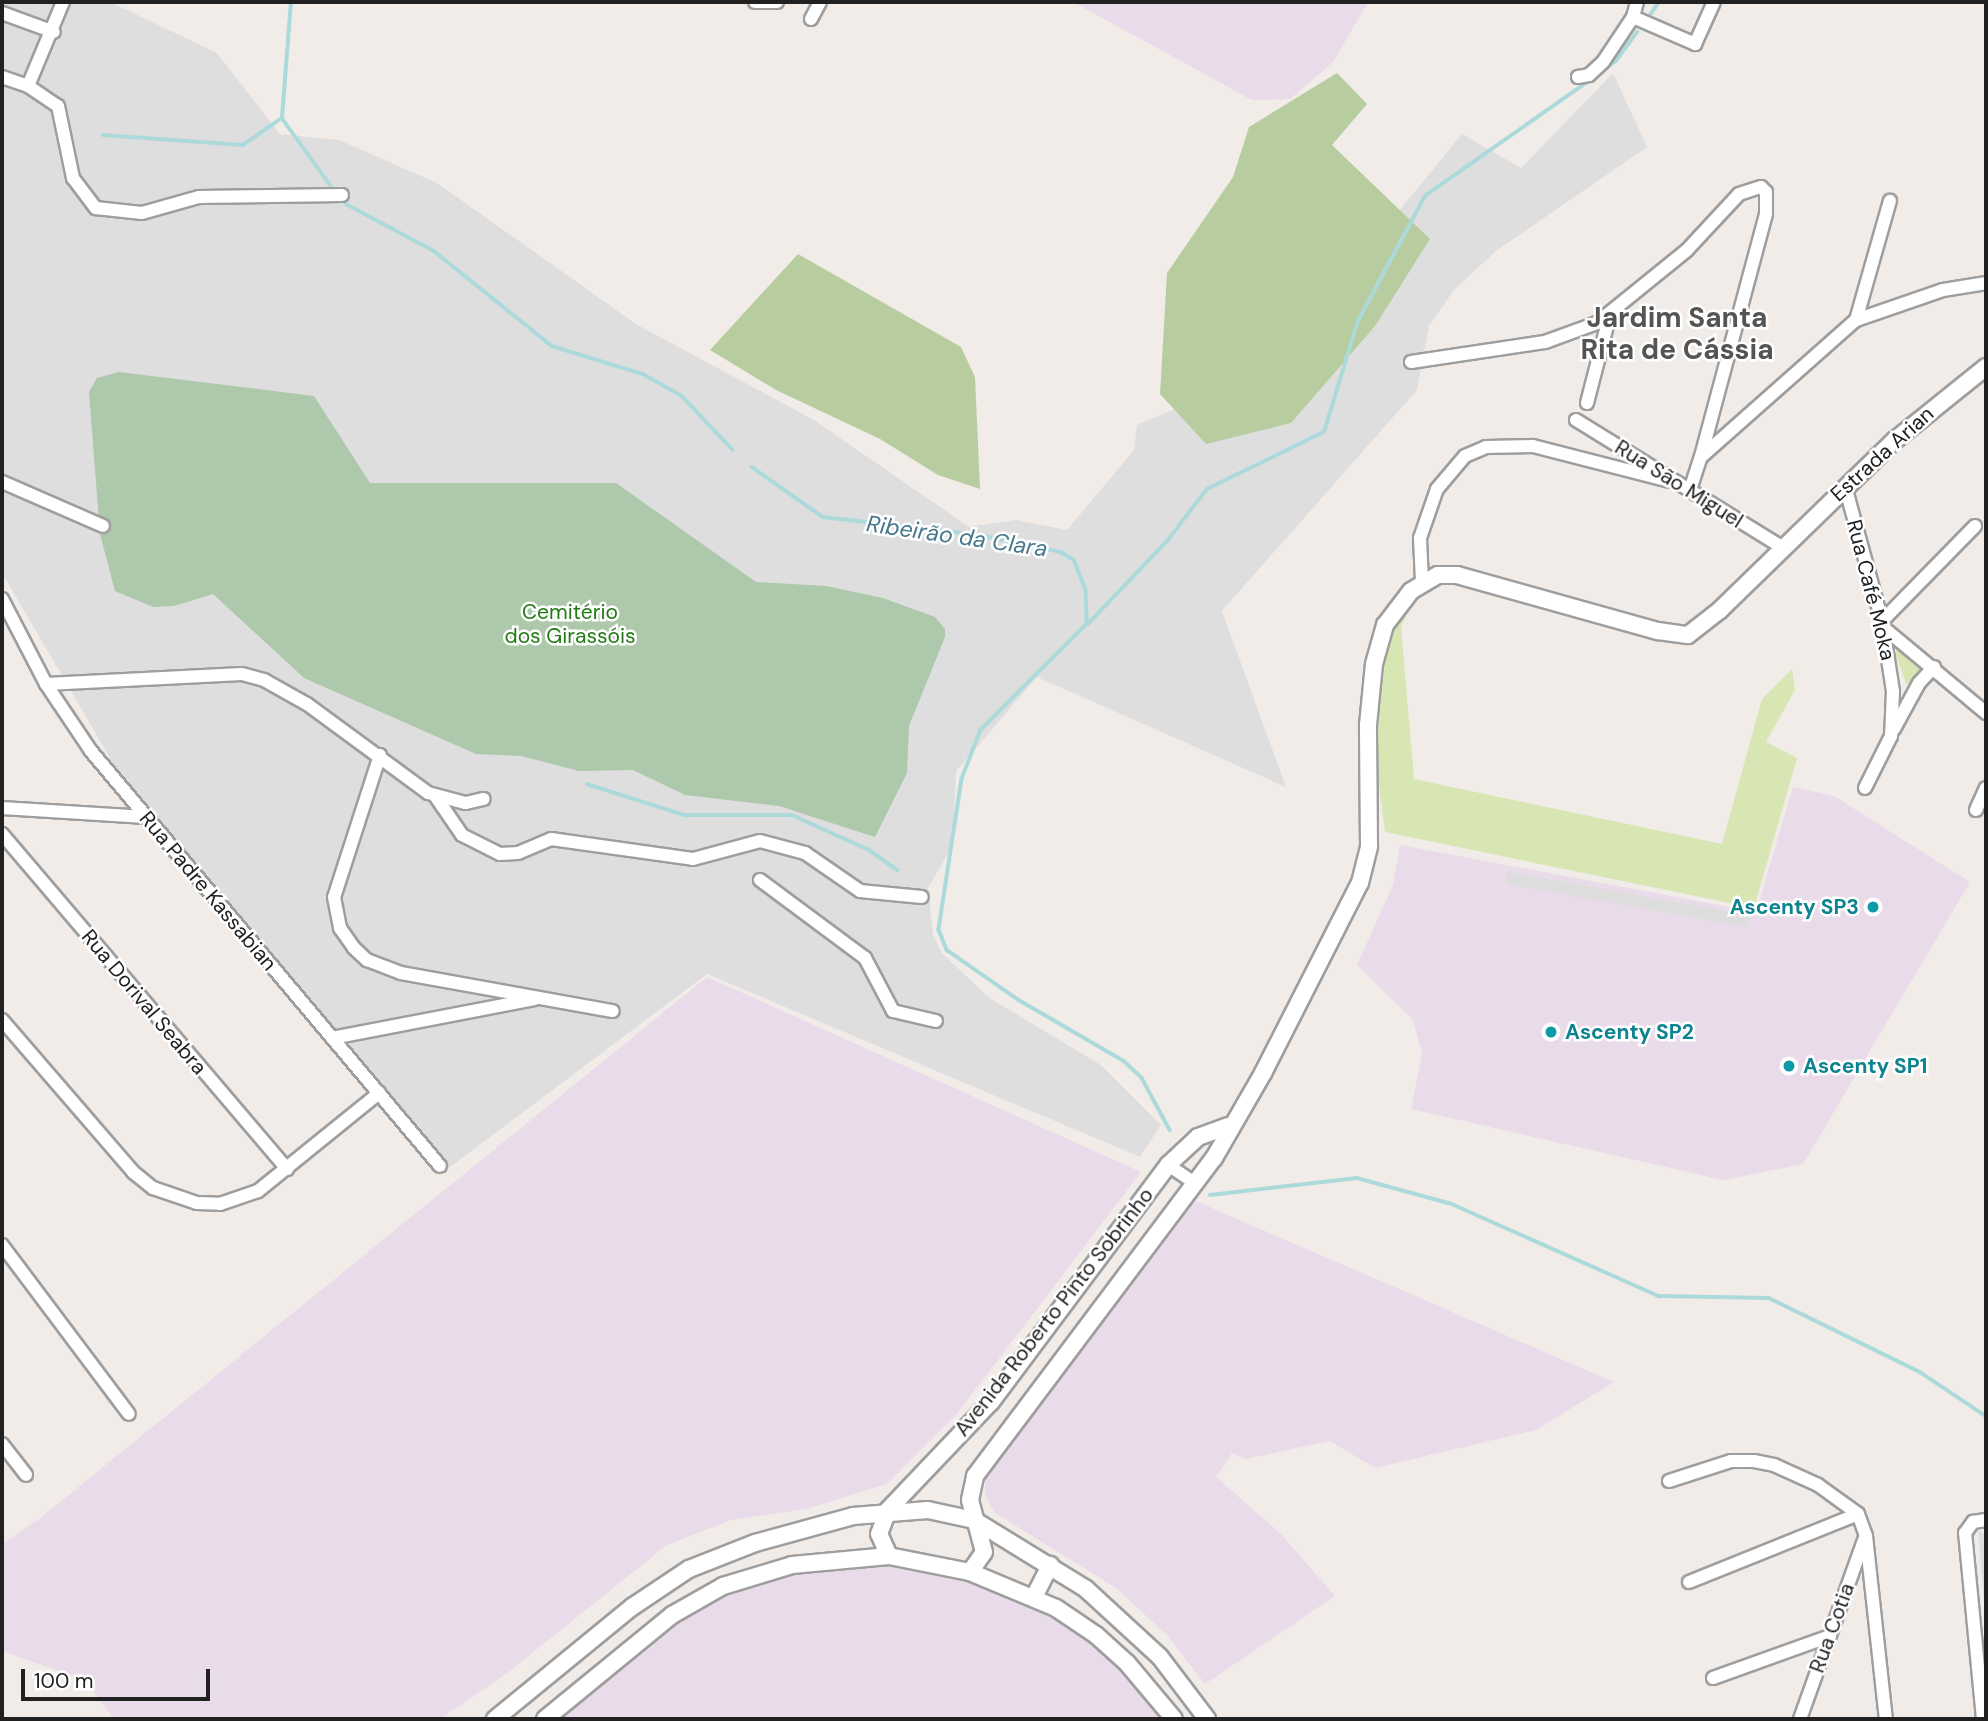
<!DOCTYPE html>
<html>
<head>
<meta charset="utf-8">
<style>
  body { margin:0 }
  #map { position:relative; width:1988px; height:1721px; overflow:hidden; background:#f1ece8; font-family:"DM Sans",sans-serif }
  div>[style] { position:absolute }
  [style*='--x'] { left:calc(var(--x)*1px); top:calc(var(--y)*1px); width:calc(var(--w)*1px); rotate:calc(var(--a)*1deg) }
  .residential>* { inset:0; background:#dfdede }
  .industrial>* { inset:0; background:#e9dbe9 }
  .grass>* { inset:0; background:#d7e6b3 }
  .forest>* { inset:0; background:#b7cda0 }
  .cemetery>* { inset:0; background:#adc8ab }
  .parking>* { inset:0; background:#ddd }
  .stream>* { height:3.5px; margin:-1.75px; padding:0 1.75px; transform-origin:1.75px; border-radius:1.75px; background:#acdadb }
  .roads { filter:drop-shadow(2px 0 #9e9e9e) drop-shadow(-2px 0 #9e9e9e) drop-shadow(0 2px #9e9e9e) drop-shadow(0 -2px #9e9e9e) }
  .minor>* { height:12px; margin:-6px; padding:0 6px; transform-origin:6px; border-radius:6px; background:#fff }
  .tertiary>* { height:16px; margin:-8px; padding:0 8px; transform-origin:8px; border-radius:8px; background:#fff }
  .dots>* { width:19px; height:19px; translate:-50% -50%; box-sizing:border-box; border:4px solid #fff; border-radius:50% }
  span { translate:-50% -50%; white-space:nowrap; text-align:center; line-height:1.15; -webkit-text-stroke:5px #fff; paint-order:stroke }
  .street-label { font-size:21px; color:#212121 }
  .park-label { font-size:21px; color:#217a14 }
  .culture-label { font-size:21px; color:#0d838f; font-weight:700 }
  .right { translate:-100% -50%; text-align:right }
  .left { translate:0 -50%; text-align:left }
  .water-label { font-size:23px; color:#46788c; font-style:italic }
  .district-label { font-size:28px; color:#545454; font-weight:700 }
  .frame { position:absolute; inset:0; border:4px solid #212121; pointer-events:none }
  .scale { position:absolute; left:21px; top:1669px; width:189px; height:32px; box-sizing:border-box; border:4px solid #212121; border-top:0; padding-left:9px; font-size:21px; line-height:24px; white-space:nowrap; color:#212121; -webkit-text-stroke:5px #fff; paint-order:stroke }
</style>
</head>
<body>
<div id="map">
  <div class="residential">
    <div style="clip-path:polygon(2px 2px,110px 2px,217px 53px,280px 134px,339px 140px,437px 183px,636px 324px,814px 420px,969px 527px,1016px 520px,1067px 530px,1134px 450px,1137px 425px,1269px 369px,1462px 134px,1521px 168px,1613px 73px,1647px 147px,1496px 251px,1454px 290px,1429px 326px,1417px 390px,1222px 611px,1286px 787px,1037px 677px,956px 771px,953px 845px,928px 888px,933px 934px,941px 952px,988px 997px,1101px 1065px,1161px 1125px,1140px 1157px,707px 974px,446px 1170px,136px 802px,2px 573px)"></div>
    <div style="clip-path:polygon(1978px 1531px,1986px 1535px,1986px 1626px)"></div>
  </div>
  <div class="industrial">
    <div style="clip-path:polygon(1073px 2px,1368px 2px,1333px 62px,1290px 99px,1252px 100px)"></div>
    <div style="clip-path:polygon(1793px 787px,1834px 796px,1970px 882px,1803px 1164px,1723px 1180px,1411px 1109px,1422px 1054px,1413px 1020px,1357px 965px,1393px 885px,1400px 845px,1756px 912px)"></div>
    <div style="clip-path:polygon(707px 977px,1141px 1172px,956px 1415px,887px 1484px,806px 1509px,731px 1520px,667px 1545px,506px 1674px,440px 1719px,114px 1719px,84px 1680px,2px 1651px,2px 1544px,39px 1519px)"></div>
    <div style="clip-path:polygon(1191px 1199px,1614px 1382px,1536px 1430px,1375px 1468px,1330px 1441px,1245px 1459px,1232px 1453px,1216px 1477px,1281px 1534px,1335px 1596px,1205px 1684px,1167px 1635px,1116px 1588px,995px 1513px,985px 1495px,985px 1470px)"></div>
    <div style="clip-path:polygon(867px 1561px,948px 1570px,1026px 1597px,1090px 1638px,1134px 1679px,1165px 1719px,552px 1719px,642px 1642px,712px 1597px,786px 1570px)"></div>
  </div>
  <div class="grass">
    <div style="clip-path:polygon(1419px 592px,1401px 626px,1414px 779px,1722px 844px,1762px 699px,1792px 669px,1795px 690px,1766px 742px,1797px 758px,1754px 908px,1385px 832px,1377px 769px,1376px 681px,1386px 634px)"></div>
    <div style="clip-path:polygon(1899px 647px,1923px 670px,1907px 685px,1895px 653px)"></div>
  </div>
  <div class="forest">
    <div style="clip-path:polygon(1337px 73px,1367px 104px,1332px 145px,1430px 239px,1375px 326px,1291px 423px,1206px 444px,1160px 394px,1167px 273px,1233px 177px,1249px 127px)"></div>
    <div style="clip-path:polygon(798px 254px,961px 347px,975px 377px,980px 489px,938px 475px,880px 439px,776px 390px,710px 350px)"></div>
  </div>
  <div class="cemetery">
    <div style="clip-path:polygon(119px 372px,314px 396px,370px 483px,616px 483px,756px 582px,826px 586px,883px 598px,935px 617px,945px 629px,945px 637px,909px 726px,907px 773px,875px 837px,779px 806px,685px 795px,633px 770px,579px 771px,521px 756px,476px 754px,304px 678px,213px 594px,174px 606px,153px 607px,115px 591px,100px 534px,89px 392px,97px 378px)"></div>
  </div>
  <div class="parking">
    <div style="clip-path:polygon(1508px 872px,1750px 915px,1748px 927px,1505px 884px)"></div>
  </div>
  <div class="stream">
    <div style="--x:1650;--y:15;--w:16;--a:-55"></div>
    <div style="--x:1602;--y:71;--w:17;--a:-36"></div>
    <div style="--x:1616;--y:61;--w:36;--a:-54"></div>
    <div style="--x:282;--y:118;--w:116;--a:-85.6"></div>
    <div style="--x:103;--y:135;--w:140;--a:4.1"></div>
    <div style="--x:243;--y:145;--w:47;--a:-34.7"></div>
    <div style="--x:282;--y:118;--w:84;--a:54.2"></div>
    <div style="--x:346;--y:204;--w:100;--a:28.1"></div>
    <div style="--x:434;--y:251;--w:151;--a:38.8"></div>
    <div style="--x:552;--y:346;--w:95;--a:17.1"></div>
    <div style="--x:643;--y:374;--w:45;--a:29.4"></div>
    <div style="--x:682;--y:396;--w:74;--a:46.6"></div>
    <div style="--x:752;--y:467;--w:87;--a:35.2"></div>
    <div style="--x:823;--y:517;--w:157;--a:6.6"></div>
    <div style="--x:979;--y:535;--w:84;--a:11.7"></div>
    <div style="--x:1061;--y:552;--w:15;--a:32"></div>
    <div style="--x:1074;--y:560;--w:32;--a:68"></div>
    <div style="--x:1086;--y:590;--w:34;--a:88"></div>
    <div style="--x:1087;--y:624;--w:150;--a:135"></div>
    <div style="--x:981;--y:730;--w:53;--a:111.2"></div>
    <div style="--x:962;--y:779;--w:153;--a:98.7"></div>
    <div style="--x:939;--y:930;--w:22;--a:68"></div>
    <div style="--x:947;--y:950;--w:88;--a:34.8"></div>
    <div style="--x:1019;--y:1000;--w:121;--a:30.2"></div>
    <div style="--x:1124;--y:1061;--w:25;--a:43"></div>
    <div style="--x:1142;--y:1078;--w:59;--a:61.7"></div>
    <div style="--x:1088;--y:624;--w:116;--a:-46.4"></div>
    <div style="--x:1168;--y:540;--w:64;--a:-52.6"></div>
    <div style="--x:1207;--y:489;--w:130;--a:-26"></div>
    <div style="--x:1324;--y:432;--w:116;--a:-73"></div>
    <div style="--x:1358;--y:321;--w:142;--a:-61.8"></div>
    <div style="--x:1425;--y:196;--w:202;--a:-35.1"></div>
    <div style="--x:587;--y:784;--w:102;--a:17.7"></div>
    <div style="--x:684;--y:815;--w:108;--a:0"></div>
    <div style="--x:792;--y:815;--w:85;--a:24.4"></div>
    <div style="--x:869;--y:850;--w:35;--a:35"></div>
    <div style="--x:1210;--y:1195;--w:148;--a:-6.6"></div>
    <div style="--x:1357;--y:1178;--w:98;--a:15.3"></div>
    <div style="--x:1452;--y:1204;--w:227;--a:24"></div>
    <div style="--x:1659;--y:1296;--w:110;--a:1"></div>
    <div style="--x:1769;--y:1298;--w:168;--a:26.1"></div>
    <div style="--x:1920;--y:1372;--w:79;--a:33.7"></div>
  </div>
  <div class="roads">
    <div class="minor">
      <div style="--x:755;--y:2;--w:22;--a:0"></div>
      <div style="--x:2;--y:13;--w:55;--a:20.1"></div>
      <div style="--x:1633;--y:17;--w:68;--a:23.5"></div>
      <div style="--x:1695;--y:44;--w:46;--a:-65.7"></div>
      <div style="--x:811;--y:19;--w:19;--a:-62"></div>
      <div style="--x:2;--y:77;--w:28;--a:19"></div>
      <div style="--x:28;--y:86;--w:36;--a:34"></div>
      <div style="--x:58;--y:106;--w:74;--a:78.2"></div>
      <div style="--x:73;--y:178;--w:38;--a:53"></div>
      <div style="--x:96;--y:208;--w:46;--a:6.2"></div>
      <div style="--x:142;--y:213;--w:59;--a:-15.7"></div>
      <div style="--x:199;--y:197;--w:143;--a:-0.8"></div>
      <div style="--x:1578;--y:77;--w:11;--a:-10"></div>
      <div style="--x:1589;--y:75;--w:19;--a:-43"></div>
      <div style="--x:1603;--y:62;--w:54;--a:-56.3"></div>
      <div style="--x:1633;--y:17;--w:16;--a:-75"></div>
      <div style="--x:28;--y:86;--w:91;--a:-67.4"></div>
      <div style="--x:1856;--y:320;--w:124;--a:-74.1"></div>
      <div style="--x:1411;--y:362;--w:135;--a:-8.5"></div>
      <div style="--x:1545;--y:342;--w:55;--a:-20.1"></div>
      <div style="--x:1597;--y:323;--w:116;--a:-39"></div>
      <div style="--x:1687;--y:250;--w:76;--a:-47.1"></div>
      <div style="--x:1739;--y:194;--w:23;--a:-18"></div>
      <div style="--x:1761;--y:187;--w:7;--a:45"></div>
      <div style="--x:1766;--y:192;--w:22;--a:90"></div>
      <div style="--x:1766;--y:214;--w:252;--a:105"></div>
      <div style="--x:1587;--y:403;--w:92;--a:-75.5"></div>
      <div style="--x:1576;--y:420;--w:242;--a:31.7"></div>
      <div style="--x:2;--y:482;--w:110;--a:23.5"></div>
      <div style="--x:1845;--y:486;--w:140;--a:74.7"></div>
      <div style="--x:1882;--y:621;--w:71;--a:81.1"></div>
      <div style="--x:1893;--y:691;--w:45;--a:92.5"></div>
      <div style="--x:1891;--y:736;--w:58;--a:116.6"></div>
      <div style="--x:1690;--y:490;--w:35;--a:-72"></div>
      <div style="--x:1701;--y:457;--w:207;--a:-41.5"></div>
      <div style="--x:1856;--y:320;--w:92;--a:-19"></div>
      <div style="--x:1943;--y:290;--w:44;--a:-9.2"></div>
      <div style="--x:1422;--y:581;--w:43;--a:-92.7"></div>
      <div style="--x:1420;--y:538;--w:52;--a:-70.9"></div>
      <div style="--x:1437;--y:489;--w:43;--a:-49.7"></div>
      <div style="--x:1465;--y:456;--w:23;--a:-23"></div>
      <div style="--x:1486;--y:447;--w:47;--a:-1.2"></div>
      <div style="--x:1533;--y:446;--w:140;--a:14.4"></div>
      <div style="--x:2;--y:599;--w:96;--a:62.6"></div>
      <div style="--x:46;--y:684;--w:81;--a:56.1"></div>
      <div style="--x:91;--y:751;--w:542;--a:49.94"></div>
      <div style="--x:1882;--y:621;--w:133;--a:-45.6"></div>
      <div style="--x:1884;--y:628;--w:133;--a:39.8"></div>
      <div style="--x:46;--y:684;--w:196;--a:-2.9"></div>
      <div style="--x:242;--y:674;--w:23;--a:15"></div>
      <div style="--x:264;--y:680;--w:49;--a:29.2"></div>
      <div style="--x:307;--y:704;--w:150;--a:36.3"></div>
      <div style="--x:428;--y:793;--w:39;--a:15"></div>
      <div style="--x:466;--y:803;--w:18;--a:-13"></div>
      <div style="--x:1894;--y:729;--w:52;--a:-61.5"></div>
      <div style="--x:1919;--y:683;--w:22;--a:-47"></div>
      <div style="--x:380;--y:755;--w:149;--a:107.9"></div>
      <div style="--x:334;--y:897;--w:32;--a:79"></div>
      <div style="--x:340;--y:928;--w:24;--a:55"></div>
      <div style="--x:354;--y:948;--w:18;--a:43"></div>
      <div style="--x:367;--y:960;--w:36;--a:21"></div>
      <div style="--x:401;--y:973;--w:215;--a:10.2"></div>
      <div style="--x:436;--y:797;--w:46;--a:55.6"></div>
      <div style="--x:462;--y:835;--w:42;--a:26.6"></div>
      <div style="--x:500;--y:854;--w:18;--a:-3"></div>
      <div style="--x:518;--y:853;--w:36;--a:-23"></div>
      <div style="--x:551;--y:839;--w:143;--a:8"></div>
      <div style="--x:693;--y:859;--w:69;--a:-15"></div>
      <div style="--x:760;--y:841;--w:47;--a:14.9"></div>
      <div style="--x:805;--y:853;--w:67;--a:34.6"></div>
      <div style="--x:860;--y:891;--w:62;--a:5.5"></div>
      <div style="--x:2;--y:808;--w:144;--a:3.6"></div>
      <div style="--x:1976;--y:810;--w:24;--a:-66"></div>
      <div style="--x:2;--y:834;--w:440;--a:49.6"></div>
      <div style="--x:760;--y:880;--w:131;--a:36.6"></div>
      <div style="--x:865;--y:958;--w:60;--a:62.2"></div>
      <div style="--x:893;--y:1011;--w:44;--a:13.1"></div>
      <div style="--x:2;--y:1020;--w:201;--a:49.2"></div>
      <div style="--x:133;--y:1172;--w:26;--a:39"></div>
      <div style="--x:153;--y:1188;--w:46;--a:18.8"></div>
      <div style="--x:197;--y:1203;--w:23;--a:2"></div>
      <div style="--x:220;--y:1204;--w:40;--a:-18.9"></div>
      <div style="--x:258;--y:1191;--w:156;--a:-39"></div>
      <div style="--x:332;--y:1038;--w:206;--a:-10.9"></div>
      <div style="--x:1168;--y:1165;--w:32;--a:34"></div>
      <div style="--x:2;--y:1245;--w:211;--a:53.1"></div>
      <div style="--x:2;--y:1444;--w:39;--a:52"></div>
      <div style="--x:1669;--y:1481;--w:65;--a:-17.9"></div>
      <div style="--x:1731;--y:1461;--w:23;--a:0"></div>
      <div style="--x:1754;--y:1461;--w:20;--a:11"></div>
      <div style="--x:1774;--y:1465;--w:48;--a:24.4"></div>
      <div style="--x:1818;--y:1485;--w:49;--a:35.9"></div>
      <div style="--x:1858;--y:1514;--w:23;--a:70"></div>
      <div style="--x:1866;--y:1536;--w:184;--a:83.8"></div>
      <div style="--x:1689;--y:1582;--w:182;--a:-21.9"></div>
      <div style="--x:1713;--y:1678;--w:124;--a:-19.7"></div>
      <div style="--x:1800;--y:1719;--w:190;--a:-70.3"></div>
      <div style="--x:1983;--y:1719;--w:187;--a:-95.5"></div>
      <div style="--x:1965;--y:1533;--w:14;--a:-54"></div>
      <div style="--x:1973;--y:1522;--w:13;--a:-9"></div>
    </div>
    <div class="tertiary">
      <div style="--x:889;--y:1556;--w:24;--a:-114"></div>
      <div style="--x:879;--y:1534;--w:26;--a:-69"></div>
      <div style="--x:888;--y:1510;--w:149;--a:-46.4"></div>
      <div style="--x:991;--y:1402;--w:296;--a:-53.2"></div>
      <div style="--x:1168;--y:1165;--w:41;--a:-43"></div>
      <div style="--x:1198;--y:1137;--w:32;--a:-20"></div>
      <div style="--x:970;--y:1572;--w:24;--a:-55"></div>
      <div style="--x:984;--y:1552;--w:54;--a:-105.1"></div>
      <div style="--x:970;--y:1500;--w:25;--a:-78"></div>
      <div style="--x:975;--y:1476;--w:398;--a:-53.1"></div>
      <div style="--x:1214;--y:1158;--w:98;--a:-60"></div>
      <div style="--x:1263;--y:1073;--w:213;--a:-63"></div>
      <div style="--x:1360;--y:883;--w:38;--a:-76"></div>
      <div style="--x:1369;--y:846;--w:121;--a:-90.5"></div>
      <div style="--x:1368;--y:725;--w:61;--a:-84.4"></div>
      <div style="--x:1374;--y:664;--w:41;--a:-74.2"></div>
      <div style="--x:1385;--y:625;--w:43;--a:-52.6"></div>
      <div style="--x:1411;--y:591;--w:31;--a:-31"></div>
      <div style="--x:1438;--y:575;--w:19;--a:0"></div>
      <div style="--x:1457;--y:575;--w:209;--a:15.6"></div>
      <div style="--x:1658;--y:631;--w:30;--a:8"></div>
      <div style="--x:1688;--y:635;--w:41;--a:-38"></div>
      <div style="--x:1720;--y:610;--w:243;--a:-44.2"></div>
      <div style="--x:1894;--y:441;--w:118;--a:-38.8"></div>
      <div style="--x:1034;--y:1597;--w:36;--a:-63"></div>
      <div style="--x:495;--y:1719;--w:177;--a:-39.3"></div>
      <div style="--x:632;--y:1607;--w:69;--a:-33.7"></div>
      <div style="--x:689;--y:1569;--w:71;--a:-21.5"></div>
      <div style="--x:755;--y:1543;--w:102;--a:-15.4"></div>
      <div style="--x:853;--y:1516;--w:75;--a:-4.6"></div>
      <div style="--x:928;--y:1510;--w:47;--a:12.3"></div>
      <div style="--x:974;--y:1520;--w:132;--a:31.6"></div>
      <div style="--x:1086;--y:1589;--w:100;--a:42.6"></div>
      <div style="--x:1160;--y:1657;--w:78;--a:52.8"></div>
      <div style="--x:545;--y:1719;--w:164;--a:-39.3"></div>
      <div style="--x:672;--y:1615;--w:59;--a:-29.6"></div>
      <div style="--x:723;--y:1586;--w:72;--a:-16.9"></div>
      <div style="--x:792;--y:1565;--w:97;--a:-5.3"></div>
      <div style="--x:889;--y:1556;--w:83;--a:11.2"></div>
      <div style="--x:970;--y:1572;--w:93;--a:22.7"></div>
      <div style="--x:1056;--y:1608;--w:48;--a:34"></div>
      <div style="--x:1096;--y:1635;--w:42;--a:42.1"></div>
      <div style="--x:1127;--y:1663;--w:73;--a:50"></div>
    </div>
  </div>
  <div class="dots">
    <div style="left:1873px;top:907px;background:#0f9aa8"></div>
    <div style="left:1551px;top:1032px;background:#0f9aa8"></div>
    <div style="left:1789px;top:1066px;background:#0f9aa8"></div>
  </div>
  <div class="street-label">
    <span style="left:1882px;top:454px;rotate:-42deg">Estrada Arian</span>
    <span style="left:1679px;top:484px;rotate:32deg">Rua São Miguel</span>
    <span style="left:1871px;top:590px;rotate:76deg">Rua Café Moka</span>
    <span style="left:208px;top:891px;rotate:50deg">Rua Padre Kassabian</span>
    <span style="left:144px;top:1002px;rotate:50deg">Rua Dorival Seabra</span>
    <span style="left:1054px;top:1312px;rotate:-52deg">Avenida Roberto Pinto Sobrinho</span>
    <span style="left:1832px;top:1628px;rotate:-70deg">Rua Cotia</span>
  </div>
  <div class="park-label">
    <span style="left:570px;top:624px">Cemitério<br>dos Girassóis</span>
  </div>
  <div class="culture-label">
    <span class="right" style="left:1859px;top:907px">Ascenty SP3</span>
    <span class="left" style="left:1565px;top:1032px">Ascenty SP2</span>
    <span class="left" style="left:1803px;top:1066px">Ascenty SP1</span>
  </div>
  <div class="water-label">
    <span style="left:957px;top:536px;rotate:8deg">Ribeirão da Clara</span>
  </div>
  <div class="district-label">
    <span style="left:1677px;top:334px">Jardim Santa<br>Rita de Cássia</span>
  </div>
  <div class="frame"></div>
  <div class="scale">100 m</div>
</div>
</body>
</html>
